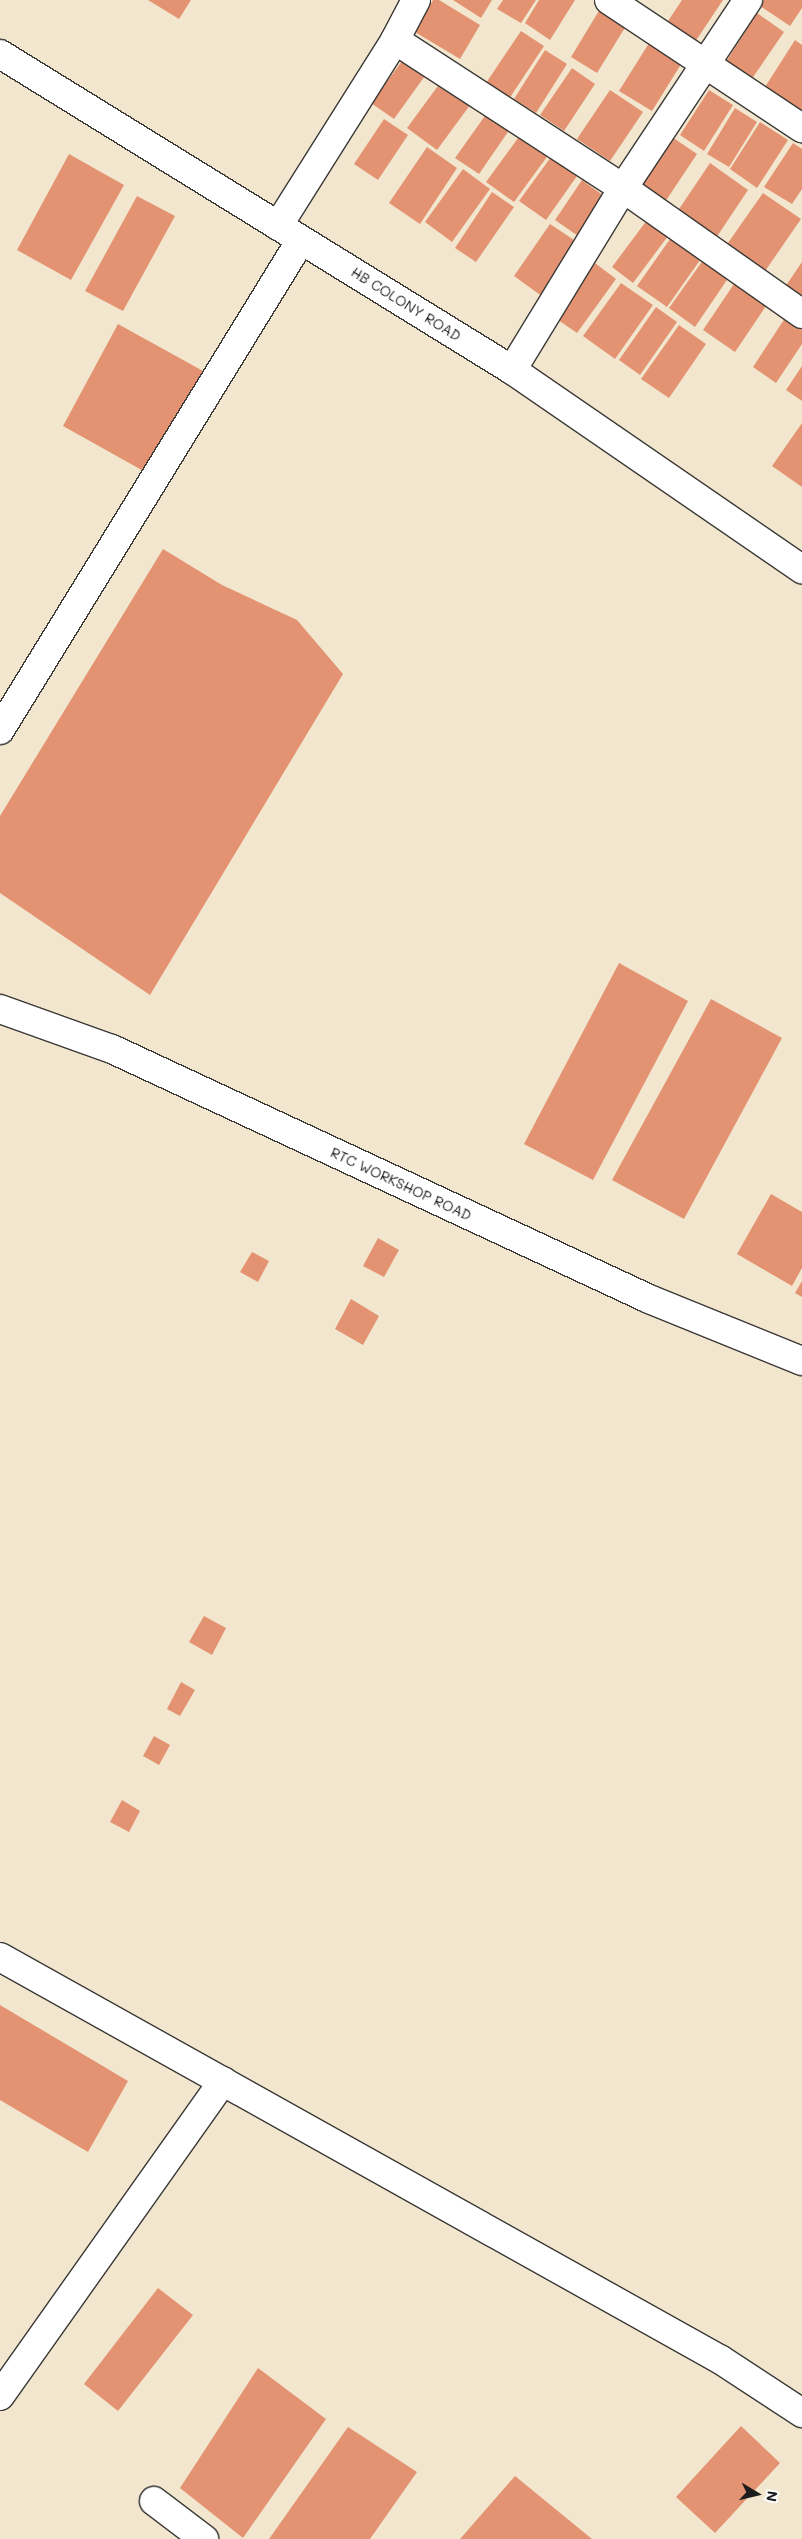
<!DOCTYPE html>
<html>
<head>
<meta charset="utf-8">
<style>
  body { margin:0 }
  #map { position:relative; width:802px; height:2539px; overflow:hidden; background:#f2e7ce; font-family:Mali,sans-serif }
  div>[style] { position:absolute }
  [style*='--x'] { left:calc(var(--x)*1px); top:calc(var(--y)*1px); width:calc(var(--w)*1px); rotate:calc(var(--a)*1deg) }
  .building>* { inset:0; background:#e39372 }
  .roads { filter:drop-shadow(1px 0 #3c3a37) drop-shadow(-1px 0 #3c3a37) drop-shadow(0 1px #3c3a37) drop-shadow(0 -1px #3c3a37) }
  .street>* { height:28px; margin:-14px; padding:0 14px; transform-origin:14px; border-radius:14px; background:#fff }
  .secondary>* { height:28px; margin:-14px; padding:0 14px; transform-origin:14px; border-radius:14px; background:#fff }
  span { translate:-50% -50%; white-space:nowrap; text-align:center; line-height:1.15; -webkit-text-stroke:4px #fff; paint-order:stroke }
  .street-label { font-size:14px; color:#1c1c1c }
  .north { position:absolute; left:732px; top:2469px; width:50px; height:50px; -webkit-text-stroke:4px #fff; paint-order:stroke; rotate:99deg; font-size:14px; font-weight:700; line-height:20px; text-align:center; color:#1c1c1c }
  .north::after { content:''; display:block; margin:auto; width:18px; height:22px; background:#1c1c1c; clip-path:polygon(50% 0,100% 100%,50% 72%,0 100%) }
</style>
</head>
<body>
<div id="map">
  <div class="building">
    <div style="clip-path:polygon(148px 0,191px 0,179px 19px)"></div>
    <div style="clip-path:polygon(433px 0,439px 0,480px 25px,460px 59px,415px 32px)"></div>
    <div style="clip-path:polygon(453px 0,492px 0,481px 18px)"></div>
    <div style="clip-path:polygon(503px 0,536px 0,521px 23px,497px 9px)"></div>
    <div style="clip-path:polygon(539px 0,575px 0,550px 40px,525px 23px)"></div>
    <div style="clip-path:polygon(682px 0,723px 0,693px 45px,664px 27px)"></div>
    <div style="clip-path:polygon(764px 0,802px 0,802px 8px,790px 26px,760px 6px)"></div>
    <div style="clip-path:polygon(600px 9px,626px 26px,597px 73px,571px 57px)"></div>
    <div style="clip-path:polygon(757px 13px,784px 32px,749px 83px,722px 68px)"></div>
    <div style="clip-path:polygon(521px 31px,544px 46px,507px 102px,484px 86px)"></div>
    <div style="clip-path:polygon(656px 32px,688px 53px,652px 111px,619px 91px)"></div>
    <div style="clip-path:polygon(795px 40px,802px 45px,802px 121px,760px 95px)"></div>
    <div style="clip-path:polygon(545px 50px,567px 64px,536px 113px,514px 99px)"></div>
    <div style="clip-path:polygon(405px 57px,427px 73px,394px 119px,371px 103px)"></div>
    <div style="clip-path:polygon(572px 68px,595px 84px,564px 131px,540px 115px)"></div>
    <div style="clip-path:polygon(443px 79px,473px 101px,437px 150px,407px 128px)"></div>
    <div style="clip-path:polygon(610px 90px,643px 112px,610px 161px,577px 139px)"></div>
    <div style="clip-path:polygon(709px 90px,733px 105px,704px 151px,680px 135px)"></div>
    <div style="clip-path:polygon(735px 108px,757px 122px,729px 167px,707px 154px)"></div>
    <div style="clip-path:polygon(487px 113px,510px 129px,479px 174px,455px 158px)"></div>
    <div style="clip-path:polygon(384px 119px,408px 135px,378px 180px,354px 164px)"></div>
    <div style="clip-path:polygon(760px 122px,788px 140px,757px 188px,730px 169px)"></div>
    <div style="clip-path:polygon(521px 134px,549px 154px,514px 202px,486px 182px)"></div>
    <div style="clip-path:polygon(672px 137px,697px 154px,661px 208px,636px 191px)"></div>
    <div style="clip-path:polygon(793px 143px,802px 149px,802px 189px,792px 204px,764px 187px)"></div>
    <div style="clip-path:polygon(427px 147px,457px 168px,420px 224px,389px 203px)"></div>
    <div style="clip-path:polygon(69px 154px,124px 185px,71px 280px,17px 250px)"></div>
    <div style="clip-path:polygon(551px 157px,577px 176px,546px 220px,519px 201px)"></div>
    <div style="clip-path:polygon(710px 163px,748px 190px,712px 244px,673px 218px)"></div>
    <div style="clip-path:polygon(463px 169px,490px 189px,452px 242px,425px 222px)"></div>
    <div style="clip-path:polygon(582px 180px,608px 199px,581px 238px,555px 220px)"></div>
    <div style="clip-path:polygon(492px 192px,514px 207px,476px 262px,455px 248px)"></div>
    <div style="clip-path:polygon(763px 193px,801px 219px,761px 277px,723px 250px)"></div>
    <div style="clip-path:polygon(137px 196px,175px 216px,123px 311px,85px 291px)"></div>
    <div style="clip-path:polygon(653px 212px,674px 228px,633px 283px,612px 267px)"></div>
    <div style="clip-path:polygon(550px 224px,580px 244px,543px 297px,514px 276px)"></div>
    <div style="clip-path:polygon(675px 232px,705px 253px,667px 307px,637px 286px)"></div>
    <div style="clip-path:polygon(706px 256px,731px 274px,695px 327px,669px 308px)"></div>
    <div style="clip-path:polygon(591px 260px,616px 279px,577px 333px,551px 315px)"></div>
    <div style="clip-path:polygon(802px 262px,802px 298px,785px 287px)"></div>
    <div style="clip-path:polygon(740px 275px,772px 297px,735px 352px,703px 330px)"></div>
    <div style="clip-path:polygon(621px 283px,653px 305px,615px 359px,583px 336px)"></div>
    <div style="clip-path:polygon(656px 307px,677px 322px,640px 375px,619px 360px)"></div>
    <div style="clip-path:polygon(789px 312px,802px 321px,802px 344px,776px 383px,753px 367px)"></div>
    <div style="clip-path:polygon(118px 324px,203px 371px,147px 473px,63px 426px)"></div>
    <div style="clip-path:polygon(679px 325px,706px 344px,669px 398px,641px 379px)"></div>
    <div style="clip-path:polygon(802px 366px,802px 401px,786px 390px)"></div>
    <div style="clip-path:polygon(802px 423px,802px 487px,772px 466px)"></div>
    <div style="clip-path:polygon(163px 549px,222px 585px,297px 620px,343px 674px,150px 995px,0 893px,0 816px)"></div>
    <div style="clip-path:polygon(619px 963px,688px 1001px,593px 1180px,524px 1144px)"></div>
    <div style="clip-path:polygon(711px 999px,782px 1038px,684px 1219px,612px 1180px)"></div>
    <div style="clip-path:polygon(771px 1194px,802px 1212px,802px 1268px,792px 1286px,737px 1254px)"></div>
    <div style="clip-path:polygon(378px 1238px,399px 1250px,384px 1277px,363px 1266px)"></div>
    <div style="clip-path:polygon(252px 1252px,269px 1261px,258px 1282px,240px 1272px)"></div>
    <div style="clip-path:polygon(802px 1281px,802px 1297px,795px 1293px)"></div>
    <div style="clip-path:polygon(351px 1299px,379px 1316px,363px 1345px,335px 1329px)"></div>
    <div style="clip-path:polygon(204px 1616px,226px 1628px,212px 1655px,189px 1642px)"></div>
    <div style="clip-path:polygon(181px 1682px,195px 1690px,180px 1716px,167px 1709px)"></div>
    <div style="clip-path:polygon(154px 1736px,170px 1745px,159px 1765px,143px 1756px)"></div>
    <div style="clip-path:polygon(122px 1800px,140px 1811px,129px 1832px,110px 1822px)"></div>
    <div style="clip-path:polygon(0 2005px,128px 2081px,88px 2152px,0 2100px)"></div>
    <div style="clip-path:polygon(158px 2288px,193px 2315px,118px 2411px,84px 2384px)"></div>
    <div style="clip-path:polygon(258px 2368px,326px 2419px,243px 2538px,180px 2488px)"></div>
    <div style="clip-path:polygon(741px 2426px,780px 2463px,715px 2533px,676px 2497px)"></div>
    <div style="clip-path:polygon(348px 2427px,417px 2472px,370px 2539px,269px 2539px)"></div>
    <div style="clip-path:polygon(515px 2476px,592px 2539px,460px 2539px)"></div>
  </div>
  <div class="roads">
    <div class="street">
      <div style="--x:416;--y:0;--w:45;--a:117.7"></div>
      <div style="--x:395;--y:40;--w:272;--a:33"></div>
      <div style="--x:623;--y:188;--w:219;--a:35.1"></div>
      <div style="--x:609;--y:0;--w:232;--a:33.6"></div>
      <div style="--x:278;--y:226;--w:220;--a:-57.8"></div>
      <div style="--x:512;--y:370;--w:213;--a:-58.6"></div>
      <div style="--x:623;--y:188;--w:226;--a:-56.4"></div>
      <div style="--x:0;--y:730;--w:575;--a:-58.44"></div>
      <div style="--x:0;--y:1957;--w:826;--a:29.2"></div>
      <div style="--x:721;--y:2360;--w:97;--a:33.2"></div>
      <div style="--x:0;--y:2396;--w:386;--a:-54.7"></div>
      <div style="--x:154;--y:2501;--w:63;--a:37.2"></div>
    </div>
    <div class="secondary">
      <div style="--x:0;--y:54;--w:602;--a:31.68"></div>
      <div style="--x:512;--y:370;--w:352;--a:34.5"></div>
      <div style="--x:0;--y:1009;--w:119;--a:19.7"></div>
      <div style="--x:112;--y:1049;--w:592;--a:24.96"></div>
      <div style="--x:649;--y:1299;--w:165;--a:22.1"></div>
    </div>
  </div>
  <div class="street-label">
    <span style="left:406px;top:304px;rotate:32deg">HB COLONY ROAD</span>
    <span style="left:401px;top:1184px;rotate:25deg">RTC WORKSHOP ROAD</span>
  </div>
  <div class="north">N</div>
</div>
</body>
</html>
